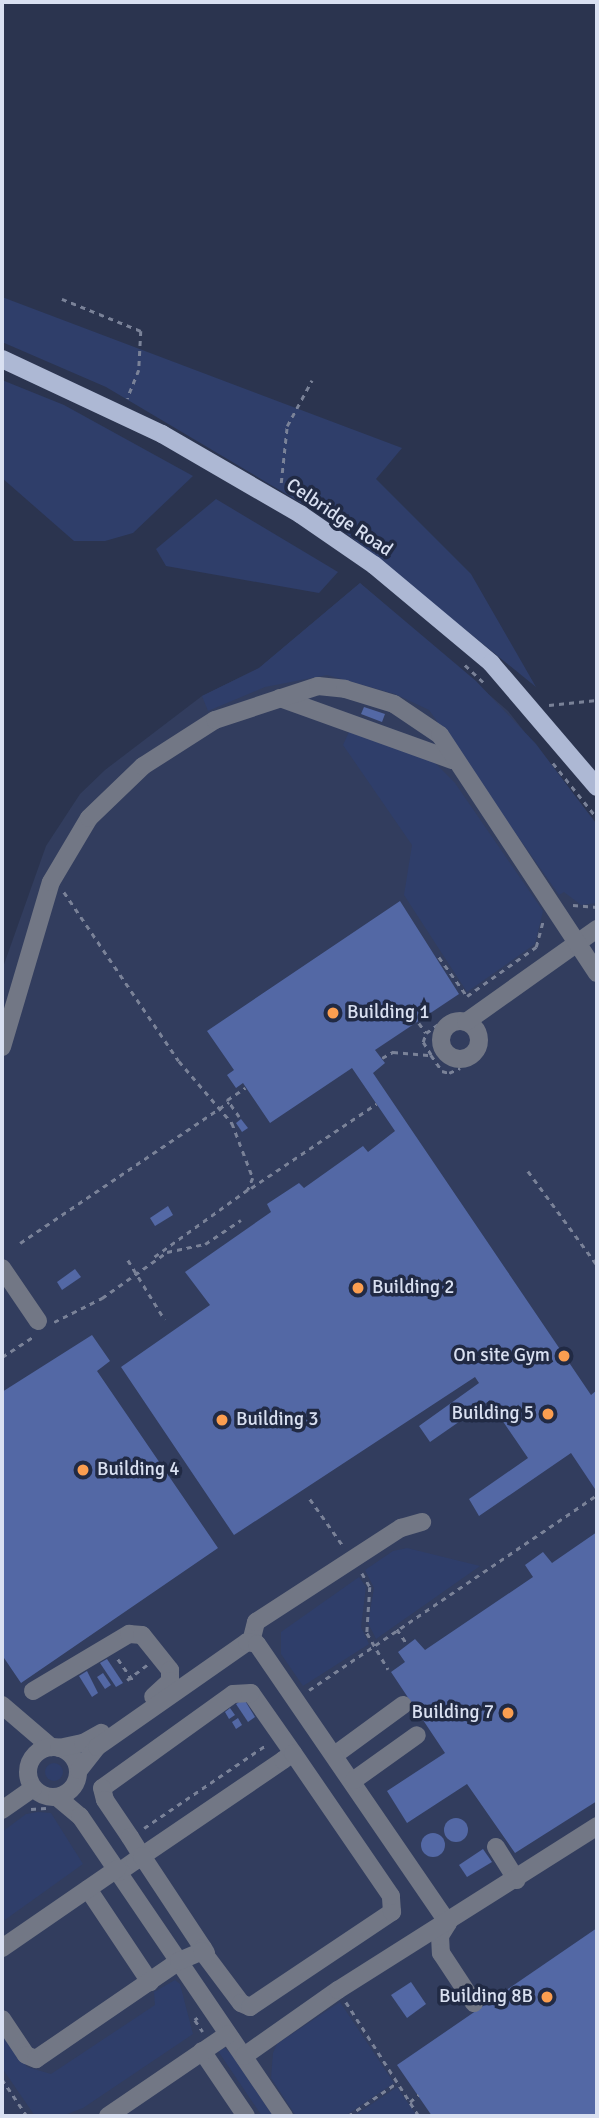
<!DOCTYPE html>
<html>
<head>
<meta charset="utf-8">
<style>
  body { margin:0 }
  #map { position:relative; width:599px; height:2118px; overflow:hidden; background:#2b344f; font-family:Signika,sans-serif }
  div>[style] { position:absolute }
  [style*='--x'] { left:calc(var(--x)*1px); top:calc(var(--y)*1px); width:calc(var(--w)*1px); rotate:calc(var(--a)*1deg) }
  .built>* { inset:0; background:#323d5e }
  .green>* { inset:0; background:#2f3e6a }
  .round { border-radius:50% }
  .building>* { inset:0; background:#5368a5 }
  .path>* { height:2.5px; margin-top:-1.25px; transform-origin:0; background:repeating-linear-gradient(90deg,#7a8298 0 5px,transparent 0 10px) }
  .minor>* { height:18px; margin:-9px; padding:0 9px; transform-origin:9px; border-radius:9px; background:#727785 }
  .minor>.ring { margin:-9px; padding:0; box-sizing:content-box; background:none; border:18px solid #727785; border-radius:50% }
  .major>* { height:18px; margin:-9px; padding:0 9px; transform-origin:9px; border-radius:9px; background:#adb8d4 }
  .dots>* { width:19px; height:19px; translate:-50% -50%; box-sizing:border-box; border:4px solid #212a44; border-radius:50% }
  span { translate:-50% -50%; white-space:nowrap; text-align:center; line-height:1.15; -webkit-text-stroke:7px #212a44; paint-order:stroke }
  .street-label { font-size:19px; color:#d9e0f1 }
  .poi-label { font-size:19px; color:#d9e0f1 }
  .left { translate:0 -50%; text-align:left }
  .right { translate:-100% -50%; text-align:right }
  .frame { position:absolute; inset:0; border:4px solid #d9e0f1; pointer-events:none }
</style>
</head>
<body>
<div id="map">
  <div class="built">
    <div style="clip-path:polygon(360px 583px,508px 711px,597px 824px,597px 2116px,2px 2116px,2px 970px,46px 846px,80px 794px,105px 770px,202px 696px,259px 668px)"></div>
  </div>
  <div class="green">
    <div style="clip-path:polygon(2px 297px,402px 448px,376px 479px,471px 574px,536px 687px,330px 520px,106px 387px,2px 342px)"></div>
    <div style="clip-path:polygon(2px 380px,64px 405px,193px 476px,133px 533px,105px 541px,74px 541px,2px 478px)"></div>
    <div style="clip-path:polygon(216px 499px,338px 572px,319px 593px,166px 566px,156px 549px)"></div>
    <div style="clip-path:polygon(360px 583px,476px 681px,536px 744px,597px 825px,597px 903px,581px 905px,564px 892px,559px 895px,429px 710px,395px 694px,327px 675px,265px 687px,208px 711px,202px 696px,259px 668px)"></div>
    <div style="clip-path:polygon(349px 732px,430px 758px,455px 783px,543px 911px,535px 944px,467px 992px,404px 895px,412px 845px,343px 745px)"></div>
    <div style="clip-path:polygon(407px 1548px,480px 1566px,376px 1639px,368px 1623px,374px 1588px,365px 1570px,393px 1551px)"></div>
    <div style="clip-path:polygon(359px 1577px,366px 1587px,361px 1627px,369px 1644px,303px 1686px,281px 1654px,281px 1632px)"></div>
    <div class="round" style="left:45px;top:1763px;width:18px;height:18px"></div>
    <div style="clip-path:polygon(38px 1812px,51px 1813px,83px 1864px,2px 1922px,2px 1832px,26px 1814px)"></div>
    <div style="clip-path:polygon(175px 1980px,180px 1984px,193px 2034px,83px 2108px,62px 2116px,35px 2116px,2px 2068px,2px 2032px,27px 2067px,51px 2074px,155px 2005px,154px 1992px)"></div>
    <div style="clip-path:polygon(340px 2002px,394px 2083px,345px 2116px,296px 2116px,271px 2078px,273px 2053px,277px 2044px)"></div>
    <div style="clip-path:polygon(225px 2048px,232px 2055px,273px 2116px,262px 2116px,218px 2051px)"></div>
    <div style="clip-path:polygon(397px 2087px,417px 2116px,354px 2116px)"></div>
  </div>
  <div class="building">
    <div style="clip-path:polygon(364px 707px,385px 714px,382px 722px,361px 714px)"></div>
    <div style="clip-path:polygon(400px 901px,459px 994px,375px 1050px,385px 1063px,373px 1073px,591px 1395px,597px 1390px,597px 1492px,571px 1453px,479px 1516px,469px 1499px,528px 1458px,489px 1401px,430px 1442px,419px 1426px,479px 1383px,475px 1377px,234px 1535px,121px 1367px,210px 1305px,185px 1272px,271px 1212px,267px 1204px,299px 1183px,304px 1188px,363px 1146px,368px 1152px,395px 1131px,352px 1068px,270px 1123px,243px 1083px,236px 1088px,227px 1075px,234px 1070px,207px 1031px)"></div>
    <div style="clip-path:polygon(241px 1119px,248px 1128px,242px 1132px,236px 1123px)"></div>
    <div style="clip-path:polygon(168px 1206px,173px 1215px,155px 1226px,150px 1218px)"></div>
    <div style="clip-path:polygon(75px 1269px,81px 1277px,62px 1290px,57px 1282px)"></div>
    <div style="clip-path:polygon(92px 1335px,110px 1361px,97px 1371px,218px 1548px,21px 1683px,2px 1655px,2px 1392px)"></div>
    <div style="clip-path:polygon(597px 1532px,597px 1801px,515px 1853px,467px 1784px,407px 1823px,387px 1791px,445px 1753px,391px 1672px,405px 1662px,398px 1652px,415px 1639px,425px 1650px,533px 1577px,525px 1565px,543px 1552px,552px 1563px)"></div>
    <div style="clip-path:polygon(107px 1659px,123px 1683px,116px 1687px,100px 1663px)"></div>
    <div style="clip-path:polygon(87px 1671px,98px 1693px,92px 1697px,79px 1676px)"></div>
    <div style="clip-path:polygon(103px 1673px,111px 1685px,105px 1689px,97px 1677px)"></div>
    <div style="clip-path:polygon(244px 1699px,255px 1717px,248px 1722px,236px 1704px)"></div>
    <div style="clip-path:polygon(230px 1708px,235px 1715px,229px 1719px,225px 1712px)"></div>
    <div style="clip-path:polygon(238px 1718px,242px 1725px,236px 1729px,232px 1722px)"></div>
    <div class="round" style="left:444px;top:1818px;width:24px;height:24px"></div>
    <div class="round" style="left:421px;top:1833px;width:24px;height:24px"></div>
    <div style="clip-path:polygon(483px 1849px,492px 1862px,467px 1877px,459px 1865px)"></div>
    <div style="clip-path:polygon(597px 1928px,597px 2116px,432px 2116px,397px 2065px)"></div>
    <div style="clip-path:polygon(411px 1982px,426px 2004px,407px 2018px,391px 1995px)"></div>
  </div>
  <div class="path">
    <div style="--x:62;--y:299;--w:85;--a:22.1"></div>
    <div style="--x:141;--y:331;--w:39;--a:93"></div>
    <div style="--x:139;--y:370;--w:31;--a:112"></div>
    <div style="--x:281;--y:483;--w:57;--a:-84"></div>
    <div style="--x:287;--y:426;--w:52;--a:-61.5"></div>
    <div style="--x:465;--y:665;--w:25;--a:43"></div>
    <div style="--x:549;--y:705;--w:48;--a:-5.9"></div>
    <div style="--x:553;--y:763;--w:70;--a:51.3"></div>
    <div style="--x:64;--y:892;--w:204;--a:55.8"></div>
    <div style="--x:179;--y:1061;--w:82;--a:49.5"></div>
    <div style="--x:232;--y:1123;--w:59;--a:69.1"></div>
    <div style="--x:253;--y:1178;--w:13;--a:113"></div>
    <div style="--x:248;--y:1190;--w:118;--a:144.3"></div>
    <div style="--x:573;--y:905;--w:24;--a:5"></div>
    <div style="--x:439;--y:957;--w:48;--a:54.3"></div>
    <div style="--x:467;--y:996;--w:85;--a:-35.4"></div>
    <div style="--x:536;--y:947;--w:28;--a:-75"></div>
    <div style="--x:419;--y:1023;--w:12;--a:55"></div>
    <div style="--x:431;--y:1055;--w:15;--a:-122"></div>
    <div style="--x:423;--y:1042;--w:9;--a:-72"></div>
    <div style="--x:426;--y:1033;--w:31;--a:-36"></div>
    <div style="--x:382;--y:1058;--w:13;--a:-29"></div>
    <div style="--x:393;--y:1052;--w:38;--a:5"></div>
    <div style="--x:431;--y:1055;--w:19;--a:55"></div>
    <div style="--x:442;--y:1071;--w:7;--a:16"></div>
    <div style="--x:449;--y:1073;--w:12;--a:-24"></div>
    <div style="--x:239;--y:1117;--w:21;--a:-125"></div>
    <div style="--x:227;--y:1100;--w:22;--a:-34"></div>
    <div style="--x:528;--y:1171;--w:117;--a:53.7"></div>
    <div style="--x:251;--y:1188;--w:151;--a:-33.9"></div>
    <div style="--x:20;--y:1243;--w:252;--a:-34"></div>
    <div style="--x:128;--y:1260;--w:70;--a:58.3"></div>
    <div style="--x:54;--y:1322;--w:54;--a:-26.6"></div>
    <div style="--x:102;--y:1298;--w:80;--a:-35.3"></div>
    <div style="--x:167;--y:1252;--w:39;--a:-12"></div>
    <div style="--x:205;--y:1244;--w:43;--a:-33.7"></div>
    <div style="--x:2;--y:1357;--w:38;--a:-33"></div>
    <div style="--x:310;--y:1499;--w:59;--a:54.7"></div>
    <div style="--x:362;--y:1573;--w:16;--a:60"></div>
    <div style="--x:370;--y:1587;--w:46;--a:93.7"></div>
    <div style="--x:367;--y:1633;--w:42;--a:59.7"></div>
    <div style="--x:397;--y:1629;--w:18;--a:56"></div>
    <div style="--x:118;--y:1659;--w:28;--a:55"></div>
    <div style="--x:127;--y:1680;--w:25;--a:-37"></div>
    <div style="--x:309;--y:1690;--w:348;--a:-34.1"></div>
    <div style="--x:31;--y:1809;--w:15;--a:-4"></div>
    <div style="--x:144;--y:1828;--w:148;--a:-34.2"></div>
    <div style="--x:346;--y:2002;--w:135;--a:57.4"></div>
    <div style="--x:198;--y:2018;--w:4;--a:146"></div>
    <div style="--x:195;--y:2020;--w:14;--a:56"></div>
    <div style="--x:2;--y:2079;--w:45;--a:56"></div>
    <div style="--x:410;--y:2102;--w:11;--a:-41"></div>
    <div style="--x:348;--y:2116;--w:60;--a:-34.2"></div>
  </div>
  <div class="minor">
    <div style="--x:280;--y:698;--w:183;--a:19.8"></div>
    <div class="ring" style="left:441px;top:1021px;width:20px;height:20px"></div>
    <div style="--x:466;--y:1022;--w:161;--a:-35.4"></div>
    <div style="--x:2;--y:1047;--w:172;--a:-73.5"></div>
    <div style="--x:51;--y:882;--w:74;--a:-59.3"></div>
    <div style="--x:89;--y:818;--w:75;--a:-43.9"></div>
    <div style="--x:143;--y:766;--w:85;--a:-32.6"></div>
    <div style="--x:215;--y:720;--w:108;--a:-18.3"></div>
    <div style="--x:318;--y:686;--w:27;--a:6"></div>
    <div style="--x:345;--y:689;--w:51;--a:17"></div>
    <div style="--x:394;--y:704;--w:55;--a:34"></div>
    <div style="--x:440;--y:735;--w:285;--a:56.6"></div>
    <div style="--x:2;--y:1268;--w:64;--a:55.8"></div>
    <div style="--x:251;--y:1642;--w:21;--a:-76"></div>
    <div style="--x:256;--y:1622;--w:173;--a:-33"></div>
    <div style="--x:401;--y:1528;--w:22;--a:-16"></div>
    <div style="--x:33;--y:1691;--w:112;--a:-30.7"></div>
    <div style="--x:129;--y:1634;--w:13;--a:4"></div>
    <div style="--x:142;--y:1635;--w:45;--a:51.3"></div>
    <div style="--x:170;--y:1670;--w:11;--a:90"></div>
    <div style="--x:170;--y:1681;--w:23;--a:137"></div>
    <div style="--x:2;--y:1705;--w:65;--a:40.6"></div>
    <div class="ring" style="left:28px;top:1747px;width:32px;height:32px"></div>
    <div style="--x:59;--y:1748;--w:25;--a:-12"></div>
    <div style="--x:83;--y:1743;--w:21;--a:-29"></div>
    <div style="--x:336;--y:1754;--w:83;--a:-36.2"></div>
    <div style="--x:79;--y:1770;--w:29;--a:-52"></div>
    <div style="--x:97;--y:1747;--w:183;--a:-35"></div>
    <div style="--x:247;--y:1642;--w:10;--a:11"></div>
    <div style="--x:257;--y:1644;--w:338;--a:55.6"></div>
    <div style="--x:448;--y:1923;--w:15;--a:122"></div>
    <div style="--x:440;--y:1936;--w:17;--a:87"></div>
    <div style="--x:441;--y:1953;--w:60;--a:56.6"></div>
    <div style="--x:354;--y:1780;--w:77;--a:-35.5"></div>
    <div style="--x:57;--y:1797;--w:30;--a:40"></div>
    <div style="--x:80;--y:1816;--w:363;--a:55.8"></div>
    <div style="--x:2;--y:1810;--w:38;--a:-35"></div>
    <div style="--x:496;--y:1847;--w:39;--a:58"></div>
    <div style="--x:119;--y:1872;--w:19;--a:-35"></div>
    <div style="--x:135;--y:1861;--w:9;--a:-36"></div>
    <div style="--x:142;--y:1856;--w:171;--a:-34.2"></div>
    <div style="--x:283;--y:1760;--w:12;--a:-35"></div>
    <div style="--x:293;--y:1753;--w:73;--a:-125"></div>
    <div style="--x:251;--y:1693;--w:18;--a:177"></div>
    <div style="--x:233;--y:1694;--w:161;--a:144.3"></div>
    <div style="--x:102;--y:1788;--w:12;--a:76"></div>
    <div style="--x:105;--y:1800;--w:45;--a:56"></div>
    <div style="--x:130;--y:1837;--w:22;--a:58"></div>
    <div style="--x:142;--y:1856;--w:110;--a:56.5"></div>
    <div style="--x:203;--y:1948;--w:6;--a:59"></div>
    <div style="--x:88;--y:1889;--w:112;--a:56.3"></div>
    <div style="--x:2;--y:1948;--w:140;--a:-34.5"></div>
    <div style="--x:2;--y:2019;--w:43;--a:56.3"></div>
    <div style="--x:26;--y:2055;--w:11;--a:22"></div>
    <div style="--x:36;--y:2059;--w:173;--a:-34.4"></div>
    <div style="--x:179;--y:1961;--w:25;--a:-23"></div>
    <div style="--x:202;--y:1951;--w:65;--a:53.1"></div>
    <div style="--x:241;--y:2003;--w:10;--a:24"></div>
    <div style="--x:250;--y:2007;--w:171;--a:-33.8"></div>
    <div style="--x:392;--y:1912;--w:16;--a:-94"></div>
    <div style="--x:391;--y:1896;--w:173;--a:-124.4"></div>
    <div style="--x:202;--y:2051;--w:78;--a:55.9"></div>
    <div style="--x:244;--y:2056;--w:115;--a:-35.1"></div>
    <div style="--x:338;--y:1990;--w:307;--a:-32.3"></div>
    <div style="--x:108;--y:2116;--w:145;--a:-34.3"></div>
  </div>
  <div class="major">
    <div style="--x:2;--y:359;--w:177;--a:25.1"></div>
    <div style="--x:162;--y:434;--w:160;--a:30.1"></div>
    <div style="--x:300;--y:514;--w:90;--a:34.6"></div>
    <div style="--x:374;--y:565;--w:153;--a:39.9"></div>
    <div style="--x:491;--y:663;--w:163;--a:49.5"></div>
  </div>
  <div class="dots">
    <div style="left:333px;top:1013px;background:#fb9e50"></div>
    <div style="left:358px;top:1288px;background:#fb9e50"></div>
    <div style="left:564px;top:1356px;background:#fb9e50"></div>
    <div style="left:548px;top:1414px;background:#fb9e50"></div>
    <div style="left:222px;top:1420px;background:#fb9e50"></div>
    <div style="left:83px;top:1470px;background:#fb9e50"></div>
    <div style="left:508px;top:1713px;background:#fb9e50"></div>
    <div style="left:547px;top:1997px;background:#fb9e50"></div>
  </div>
  <div class="street-label">
    <span style="left:339px;top:518px;rotate:34deg">Celbridge Road</span>
  </div>
  <div class="poi-label">
    <span class="left" style="left:347px;top:1013px">Building 1</span>
    <span class="left" style="left:372px;top:1288px">Building 2</span>
    <span class="right" style="left:550px;top:1356px">On site Gym</span>
    <span class="right" style="left:534px;top:1414px">Building 5</span>
    <span class="left" style="left:236px;top:1420px">Building 3</span>
    <span class="left" style="left:97px;top:1470px">Building 4</span>
    <span class="right" style="left:494px;top:1713px">Building 7</span>
    <span class="right" style="left:533px;top:1997px">Building 8B</span>
  </div>
  <div class="frame"></div>
</div>
</body>
</html>
